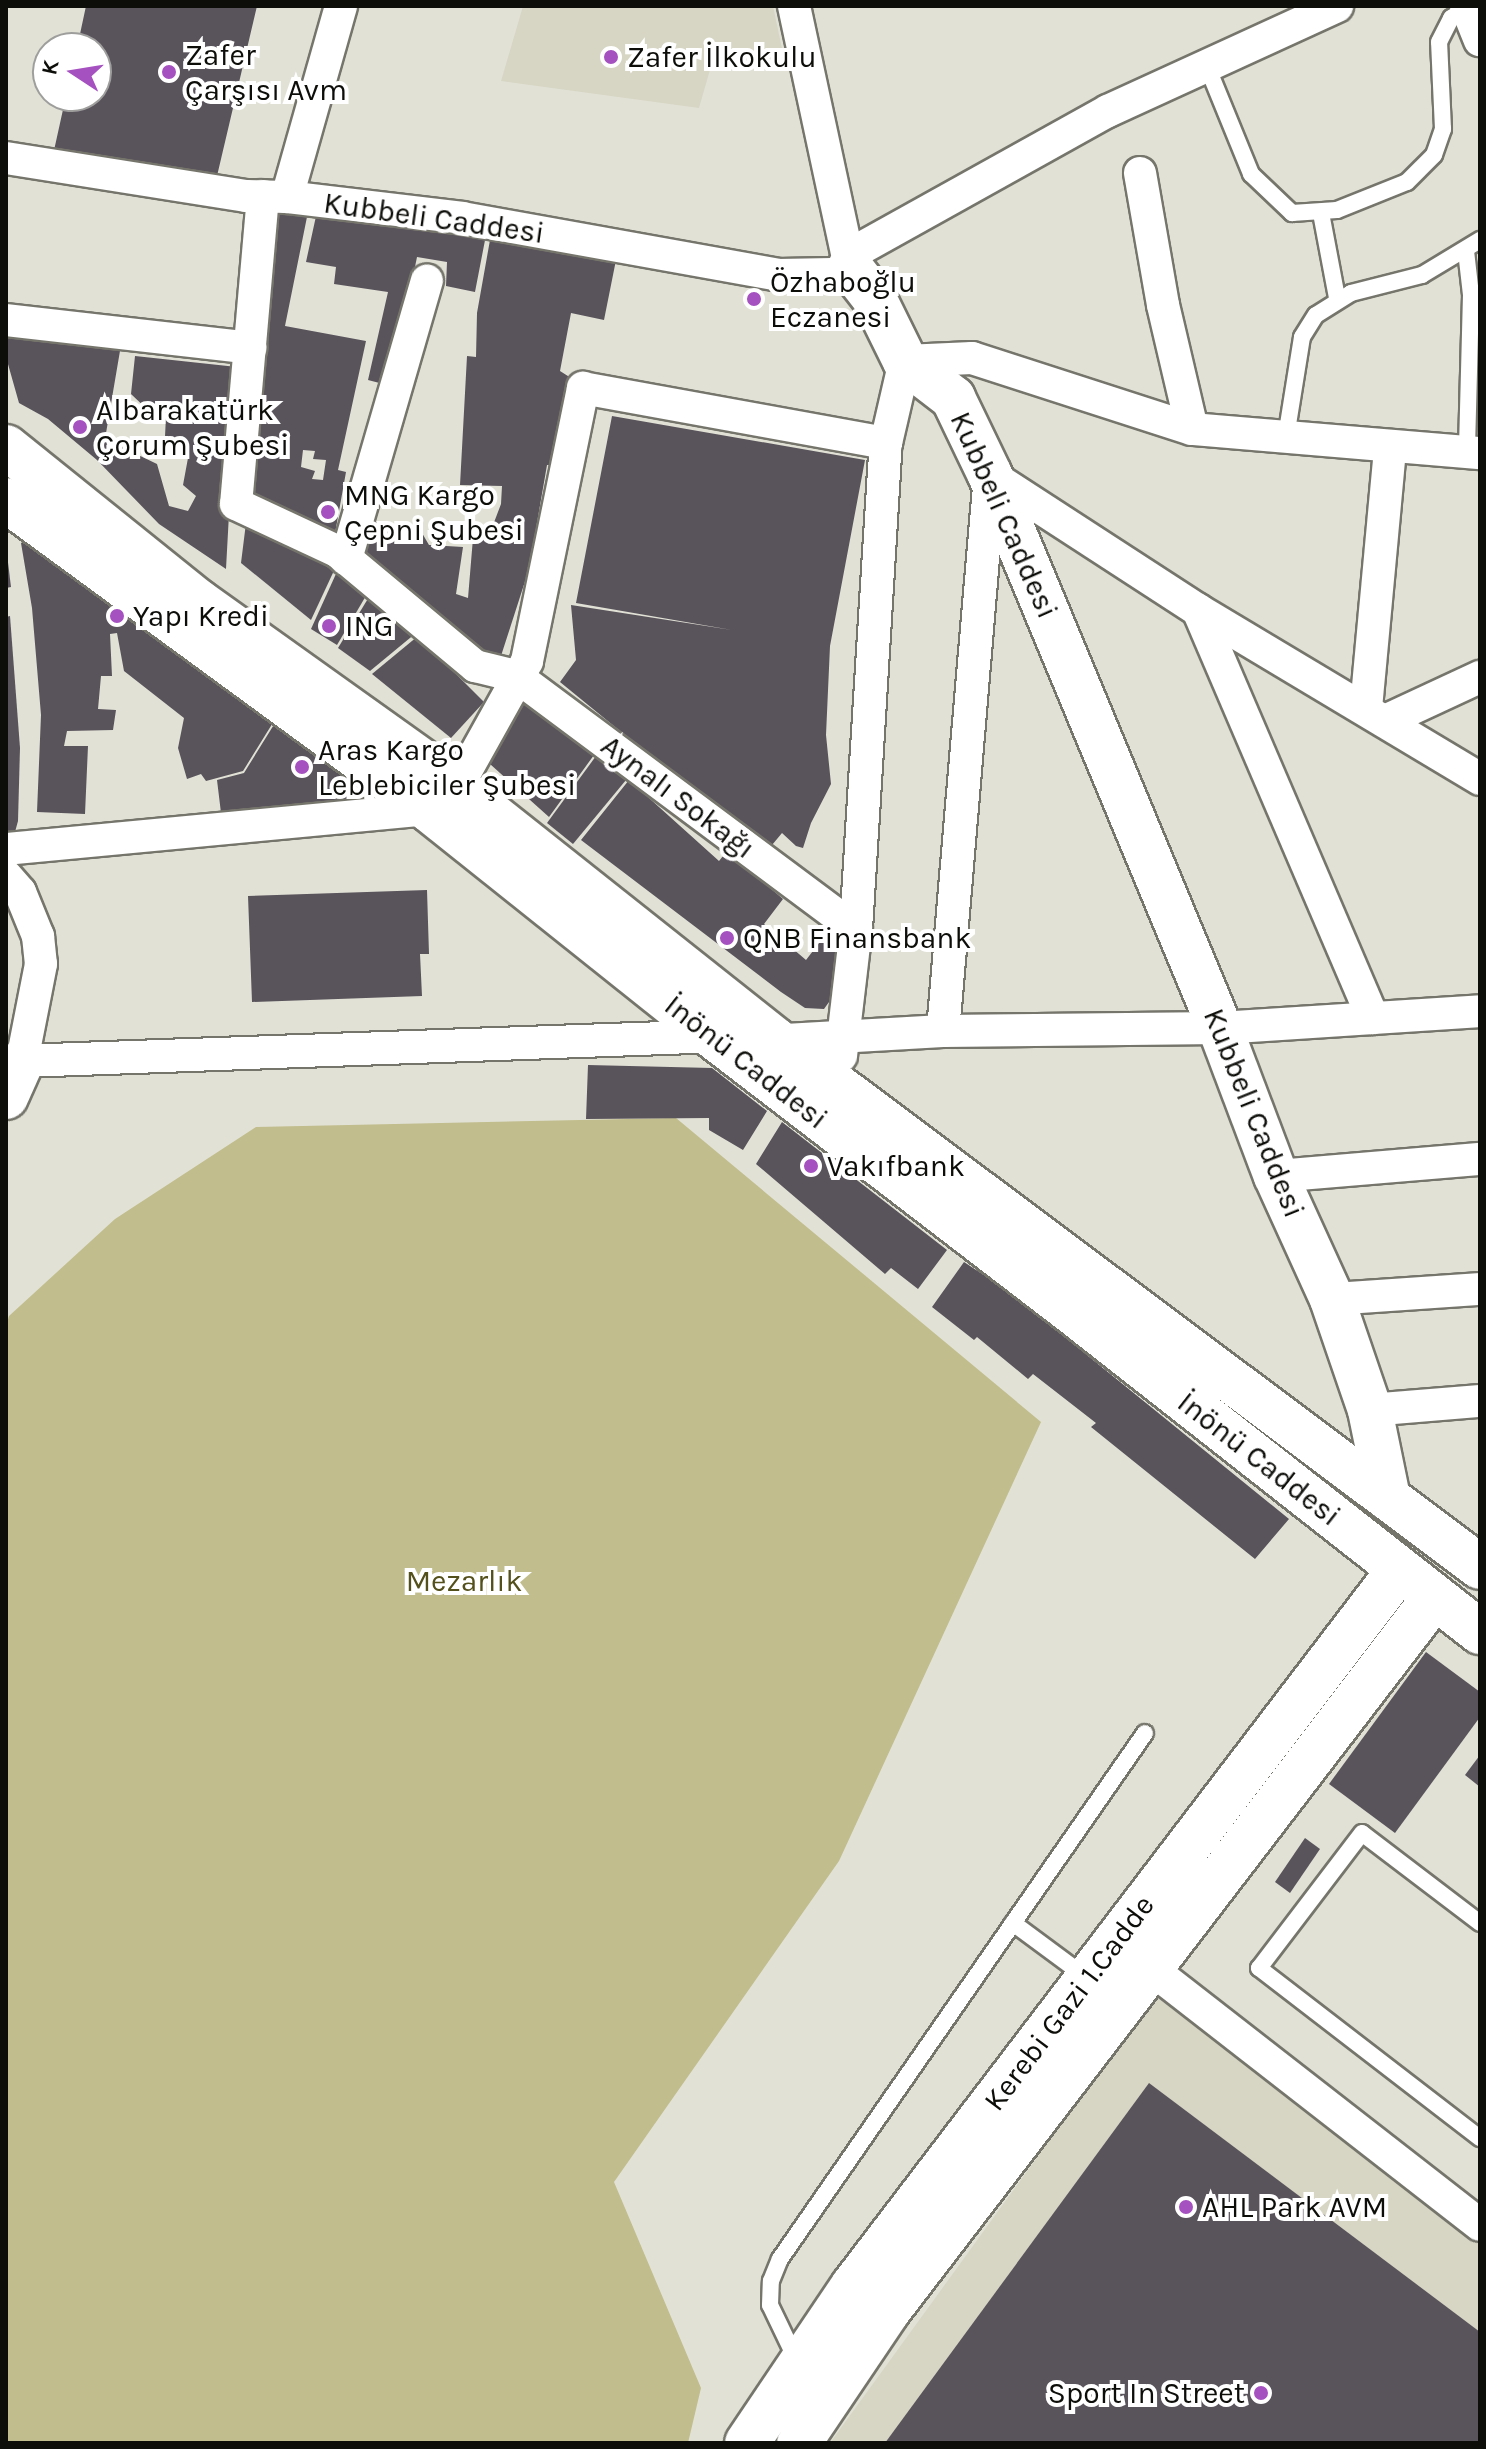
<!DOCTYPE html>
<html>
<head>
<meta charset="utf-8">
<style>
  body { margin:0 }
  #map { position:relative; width:1486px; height:2449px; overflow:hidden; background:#e1e1d6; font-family:Karla,sans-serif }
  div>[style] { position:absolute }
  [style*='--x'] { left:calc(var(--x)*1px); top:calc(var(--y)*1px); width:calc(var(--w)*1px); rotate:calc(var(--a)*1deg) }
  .built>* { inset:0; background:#d7d6c4 }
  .green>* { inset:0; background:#c1bd8c }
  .building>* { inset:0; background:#59535b }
  .roads { filter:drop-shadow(2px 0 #76756c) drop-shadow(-2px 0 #76756c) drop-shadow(0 2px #76756c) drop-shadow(0 -2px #76756c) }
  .lane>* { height:16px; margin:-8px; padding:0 8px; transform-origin:8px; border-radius:8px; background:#fff }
  .street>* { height:32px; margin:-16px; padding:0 16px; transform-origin:16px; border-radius:16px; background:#fff }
  .secondary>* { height:44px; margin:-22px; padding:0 22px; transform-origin:22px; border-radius:22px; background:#fff }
  .dots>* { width:22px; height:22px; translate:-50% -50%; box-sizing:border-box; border:4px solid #fff; border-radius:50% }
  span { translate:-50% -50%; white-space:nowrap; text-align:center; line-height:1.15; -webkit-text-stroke:8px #fff; paint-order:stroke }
  .poi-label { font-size:30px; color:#0d0d0a }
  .left { translate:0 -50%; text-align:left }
  .right { translate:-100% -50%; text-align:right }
  .street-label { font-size:30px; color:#0d0d0a }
  .park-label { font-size:30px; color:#54501c }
  .frame { position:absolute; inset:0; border:8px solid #0d0d0a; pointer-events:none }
  .north { position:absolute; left:32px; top:32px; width:80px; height:80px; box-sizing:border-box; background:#fff; border:2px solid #9e9e9d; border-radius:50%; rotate:282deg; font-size:22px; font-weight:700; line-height:32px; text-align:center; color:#0d0d0a }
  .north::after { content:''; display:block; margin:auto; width:28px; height:36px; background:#a551c0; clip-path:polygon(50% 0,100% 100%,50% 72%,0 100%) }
</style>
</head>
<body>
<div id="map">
  <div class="built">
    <div style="clip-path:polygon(523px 6px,773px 6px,784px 58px,714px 56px,699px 108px,501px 81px)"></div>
    <div style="clip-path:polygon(1155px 1995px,1480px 2244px,1480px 2443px,830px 2443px)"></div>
  </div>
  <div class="green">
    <div style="clip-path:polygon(676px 1118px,1041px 1422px,839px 1861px,614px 2182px,701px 2388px,688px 2443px,6px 2443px,6px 1326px,9px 1316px,115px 1219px,256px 1127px)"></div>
  </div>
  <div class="building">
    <div style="clip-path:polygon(86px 6px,257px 6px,217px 176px,53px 155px,66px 96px,96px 96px,96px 48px,77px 48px)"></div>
    <div style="clip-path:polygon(evenodd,269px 205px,309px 207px,285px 326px,366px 341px,338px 470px,346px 472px,334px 539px,249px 496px,269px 205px,303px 450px,315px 451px,313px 459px,326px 460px,323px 480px,312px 479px,315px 471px,301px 467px,303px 450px)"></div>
    <div style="clip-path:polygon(318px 207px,486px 235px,475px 292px,446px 286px,447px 262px,417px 257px,391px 386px,368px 380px,388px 292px,334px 284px,336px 267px,306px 262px)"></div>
    <div style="clip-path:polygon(490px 240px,616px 260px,604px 320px,571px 313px,560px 371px,571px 378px,553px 465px,547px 465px,529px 569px,500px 659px,480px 651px,356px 554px,365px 520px,422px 533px,429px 545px,463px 547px,456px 594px,468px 598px,473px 538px,490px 533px,501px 504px,502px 486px,460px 485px,467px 356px,476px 357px,477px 313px)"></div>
    <div style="clip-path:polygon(6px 330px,121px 345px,105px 439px,157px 464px,169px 506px,188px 511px,196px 496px,183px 485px,188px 458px,164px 457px,166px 416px,152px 414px,131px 394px,135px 356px,237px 367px,226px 569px,159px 524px,97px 460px,48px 419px,19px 403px,6px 357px)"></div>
    <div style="clip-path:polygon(612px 416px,865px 460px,830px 646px,826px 735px,831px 784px,811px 823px,803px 848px,796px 846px,782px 833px,767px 851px,560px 682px,576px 660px,571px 605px,732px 630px,576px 603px)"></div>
    <div style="clip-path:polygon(246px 523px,338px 562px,311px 620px,241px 563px)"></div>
    <div style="clip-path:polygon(31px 537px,274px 721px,243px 771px,206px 781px,201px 774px,187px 779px,178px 748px,184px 718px,124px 671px,117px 633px,110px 634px,112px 676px,101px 676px,98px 709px,116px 710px,113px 730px,67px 731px,64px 746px,88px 746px,85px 814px,37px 812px,41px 715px,32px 608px,21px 543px)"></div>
    <div style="clip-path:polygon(6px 546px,11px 587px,6px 588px)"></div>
    <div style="clip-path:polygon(340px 565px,370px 589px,337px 645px,311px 629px)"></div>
    <div style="clip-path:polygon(372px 592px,416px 633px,370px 671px,338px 648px)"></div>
    <div style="clip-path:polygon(10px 616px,20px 748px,18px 821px,15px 832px,6px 835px,6px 617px)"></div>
    <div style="clip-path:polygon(418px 636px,484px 702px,451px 738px,372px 674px)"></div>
    <div style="clip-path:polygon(509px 697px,545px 707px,566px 733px,594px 755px,549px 817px,490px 764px)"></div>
    <div style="clip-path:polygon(275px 723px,348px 779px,356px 791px,346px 800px,221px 813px,217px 780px,244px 773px)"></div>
    <div style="clip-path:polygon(596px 756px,626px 780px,573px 844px,547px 823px)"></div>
    <div style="clip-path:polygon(629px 780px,719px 861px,727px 851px,783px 899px,764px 924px,806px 960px,826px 934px,842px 951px,844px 981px,824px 1009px,805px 1008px,781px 992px,581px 840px)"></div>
    <div style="clip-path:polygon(427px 890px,429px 954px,420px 954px,422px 996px,252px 1002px,248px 896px)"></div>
    <div style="clip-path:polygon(588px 1065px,712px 1068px,767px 1111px,743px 1150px,709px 1130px,709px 1118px,586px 1119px)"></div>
    <div style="clip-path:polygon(782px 1122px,947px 1250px,918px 1289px,891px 1268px,885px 1274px,756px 1164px)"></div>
    <div style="clip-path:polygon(964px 1262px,1008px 1291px,1289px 1519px,1255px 1559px,1091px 1427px,1096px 1423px,1033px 1374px,1028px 1379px,977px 1337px,974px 1340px,932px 1307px)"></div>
    <div style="clip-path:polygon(1426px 1652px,1480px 1692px,1480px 1717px,1395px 1833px,1329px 1784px)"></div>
    <div style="clip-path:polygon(1480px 1755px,1480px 1787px,1465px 1775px)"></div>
    <div style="clip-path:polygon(1305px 1838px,1320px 1849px,1290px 1893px,1275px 1882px)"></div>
    <div style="clip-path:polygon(1149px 2083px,1480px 2332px,1480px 2443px,885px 2443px)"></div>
  </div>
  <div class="roads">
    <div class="lane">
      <div style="--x:1207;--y:66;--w:117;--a:67.8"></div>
      <div style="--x:1251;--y:174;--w:57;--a:43.6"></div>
      <div style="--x:1292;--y:213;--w:45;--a:-3.8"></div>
      <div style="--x:1337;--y:210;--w:75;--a:-21.8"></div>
      <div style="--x:1407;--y:182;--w:38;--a:-45"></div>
      <div style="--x:1434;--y:155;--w:28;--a:-71"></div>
      <div style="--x:1443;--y:129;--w:87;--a:-92.6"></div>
      <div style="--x:1439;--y:42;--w:27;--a:-63"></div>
      <div style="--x:1451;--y:18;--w:19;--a:-32"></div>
      <div style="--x:1321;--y:213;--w:86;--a:79.3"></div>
      <div style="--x:1466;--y:251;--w:44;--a:83.5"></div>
      <div style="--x:1471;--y:295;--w:157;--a:91.5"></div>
      <div style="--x:1286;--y:437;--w:101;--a:-80.9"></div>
      <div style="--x:1302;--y:337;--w:26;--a:-58"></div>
      <div style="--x:1316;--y:315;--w:41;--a:-32.2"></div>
      <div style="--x:1351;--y:293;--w:73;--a:-14.2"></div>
      <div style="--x:1422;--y:275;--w:68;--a:-31.1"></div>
      <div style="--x:1013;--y:1923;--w:91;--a:36.5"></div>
      <div style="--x:1480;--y:1923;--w:148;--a:-142.7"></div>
      <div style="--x:1362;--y:1833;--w:170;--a:127.3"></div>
      <div style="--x:1259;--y:1968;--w:279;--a:37.6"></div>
      <div style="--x:797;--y:2361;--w:62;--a:-115.7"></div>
      <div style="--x:770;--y:2305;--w:24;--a:-88"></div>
      <div style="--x:771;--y:2281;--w:24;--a:-68"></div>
      <div style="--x:780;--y:2259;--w:640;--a:-55.24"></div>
    </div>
    <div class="street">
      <div style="--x:794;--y:6;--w:267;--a:77.9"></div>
      <div style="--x:1466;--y:6;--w:37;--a:68"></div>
      <div style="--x:6;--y:158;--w:243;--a:9"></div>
      <div style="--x:246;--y:196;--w:41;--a:1.4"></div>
      <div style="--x:287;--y:197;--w:176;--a:6.8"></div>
      <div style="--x:462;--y:218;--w:321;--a:10.2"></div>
      <div style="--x:778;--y:275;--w:55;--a:-1"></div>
      <div style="--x:833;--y:274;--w:18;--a:-22"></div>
      <div style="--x:1140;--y:173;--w:134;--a:80.1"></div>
      <div style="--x:1163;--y:305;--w:127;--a:76.8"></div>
      <div style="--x:263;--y:196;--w:309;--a:95"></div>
      <div style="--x:236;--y:504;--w:111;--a:25"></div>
      <div style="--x:337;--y:551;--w:180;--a:39.8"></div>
      <div style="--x:475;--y:666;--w:42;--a:13.7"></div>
      <div style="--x:516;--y:676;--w:424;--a:36.7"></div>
      <div style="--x:287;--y:197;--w:198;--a:-74.2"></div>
      <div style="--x:850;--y:267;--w:19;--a:-65"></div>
      <div style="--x:858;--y:250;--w:286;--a:-29.1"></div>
      <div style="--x:1108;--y:111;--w:252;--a:-24.6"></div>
      <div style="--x:6;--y:320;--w:246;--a:6.5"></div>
      <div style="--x:346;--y:559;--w:290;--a:-73.8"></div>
      <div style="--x:1198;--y:610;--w:444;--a:66.8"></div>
      <div style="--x:1366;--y:708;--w:262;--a:-84.7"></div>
      <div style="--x:1385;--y:721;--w:105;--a:-24.9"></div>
      <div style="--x:457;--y:787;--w:144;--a:-60.9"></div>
      <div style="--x:527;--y:661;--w:279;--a:-78.4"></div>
      <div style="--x:583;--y:388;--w:308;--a:10.3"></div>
      <div style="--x:6;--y:849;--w:424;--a:-5.4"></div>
      <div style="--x:6;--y:876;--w:21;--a:49"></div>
      <div style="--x:20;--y:892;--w:48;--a:67.8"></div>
      <div style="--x:38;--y:936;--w:28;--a:84"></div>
      <div style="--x:41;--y:964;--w:99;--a:101.1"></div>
      <div style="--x:22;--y:1061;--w:700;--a:-2.05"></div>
      <div style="--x:943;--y:1031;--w:558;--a:-85.17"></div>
      <div style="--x:990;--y:475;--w:248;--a:33"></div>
      <div style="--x:1198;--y:610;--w:329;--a:30.9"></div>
      <div style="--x:768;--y:1041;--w:175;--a:-3.3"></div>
      <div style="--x:943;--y:1031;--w:277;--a:-0.6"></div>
      <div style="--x:1220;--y:1028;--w:261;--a:-3.7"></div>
      <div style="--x:841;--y:1056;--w:128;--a:-83.3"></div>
      <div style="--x:856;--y:929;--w:487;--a:-86.5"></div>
      <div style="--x:886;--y:443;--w:84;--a:-77"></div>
      <div style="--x:905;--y:361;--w:67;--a:-2.6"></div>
      <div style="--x:972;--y:358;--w:231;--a:17.9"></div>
      <div style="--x:1192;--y:429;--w:289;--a:4.8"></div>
      <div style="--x:1276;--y:1176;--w:205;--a:-4.8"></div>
      <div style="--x:1332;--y:1299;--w:148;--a:-3.9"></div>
      <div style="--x:1370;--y:1410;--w:110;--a:-4.7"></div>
      <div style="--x:1150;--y:1968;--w:418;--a:37.9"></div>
    </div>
    <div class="secondary">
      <div style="--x:850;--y:267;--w:37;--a:52"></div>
      <div style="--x:873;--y:296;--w:72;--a:63.8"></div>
      <div style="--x:905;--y:361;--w:61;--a:37.6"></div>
      <div style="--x:953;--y:398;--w:85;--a:64.3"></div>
      <div style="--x:990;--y:475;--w:599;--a:67.42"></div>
      <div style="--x:1220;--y:1028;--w:158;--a:69.3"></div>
      <div style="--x:1276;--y:1176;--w:135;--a:65.5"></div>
      <div style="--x:1332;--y:1299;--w:117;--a:71.1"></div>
      <div style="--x:1370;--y:1410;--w:90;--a:78.4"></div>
      <div style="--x:6;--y:447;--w:248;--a:38.8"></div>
      <div style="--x:199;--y:602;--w:295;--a:35.5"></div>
      <div style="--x:439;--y:773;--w:431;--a:38.4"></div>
      <div style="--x:777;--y:1041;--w:878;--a:36.8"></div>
      <div style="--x:6;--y:500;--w:523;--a:36.21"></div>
      <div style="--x:428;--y:809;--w:362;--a:38.6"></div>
      <div style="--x:711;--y:1035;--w:473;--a:37.5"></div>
      <div style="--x:1086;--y:1323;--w:501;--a:38.11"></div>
      <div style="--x:6;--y:1097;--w:39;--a:-66"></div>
      <div style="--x:747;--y:2443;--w:189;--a:-56"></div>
      <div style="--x:853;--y:2286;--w:900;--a:-52.67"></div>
      <div style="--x:799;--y:2443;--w:159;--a:-56"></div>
      <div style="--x:888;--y:2311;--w:898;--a:-52.56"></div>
    </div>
  </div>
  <div class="dots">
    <div style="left:611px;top:57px;background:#a551c0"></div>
    <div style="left:169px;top:72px;background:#a551c0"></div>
    <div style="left:754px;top:299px;background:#a551c0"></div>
    <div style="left:80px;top:427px;background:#a551c0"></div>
    <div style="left:328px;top:512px;background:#a551c0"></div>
    <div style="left:117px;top:616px;background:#a551c0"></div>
    <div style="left:329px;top:626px;background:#a551c0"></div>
    <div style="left:302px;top:767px;background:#a551c0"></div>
    <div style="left:727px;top:938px;background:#a551c0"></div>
    <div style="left:811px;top:1166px;background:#a551c0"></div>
    <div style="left:1186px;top:2207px;background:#a551c0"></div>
    <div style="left:1261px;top:2393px;background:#a551c0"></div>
  </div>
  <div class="poi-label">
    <span class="left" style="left:185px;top:72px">Zafer<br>Çarşısı Avm</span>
    <span class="left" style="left:627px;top:57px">Zafer İlkokulu</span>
    <span class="left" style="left:770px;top:299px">Özhaboğlu<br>Eczanesi</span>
    <span class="left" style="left:96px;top:427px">Albarakatürk<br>Çorum Şubesi</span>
    <span class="left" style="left:344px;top:512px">MNG Kargo<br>Çepni Şubesi</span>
    <span class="left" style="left:133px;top:616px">Yapı Kredi</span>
    <span class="left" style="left:345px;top:626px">ING</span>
    <span class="left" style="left:318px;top:767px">Aras Kargo<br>Leblebiciler Şubesi</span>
    <span class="left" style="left:743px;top:938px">QNB Finansbank</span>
    <span class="left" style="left:827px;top:1166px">Vakıfbank</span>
    <span class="left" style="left:1202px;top:2207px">AHL Park AVM</span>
    <span class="right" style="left:1245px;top:2393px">Sport In Street</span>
  </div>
  <div class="street-label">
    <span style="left:434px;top:218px;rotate:8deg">Kubbeli Caddesi</span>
    <span style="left:1004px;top:515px;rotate:66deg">Kubbeli Caddesi</span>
    <span style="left:678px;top:797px;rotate:37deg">Aynalı Sokağı</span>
    <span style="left:746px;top:1062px;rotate:38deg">İnönü Caddesi</span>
    <span style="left:1254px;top:1113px;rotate:68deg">Kubbeli Caddesi</span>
    <span style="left:1259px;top:1459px;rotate:38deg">İnönü Caddesi</span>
    <span style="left:1069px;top:2003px;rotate:-53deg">Kerebi Gazi 1.Cadde</span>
  </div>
  <div class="park-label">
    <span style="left:464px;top:1581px">Mezarlık</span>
  </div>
  <div class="frame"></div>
  <div class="north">K</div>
</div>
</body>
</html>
